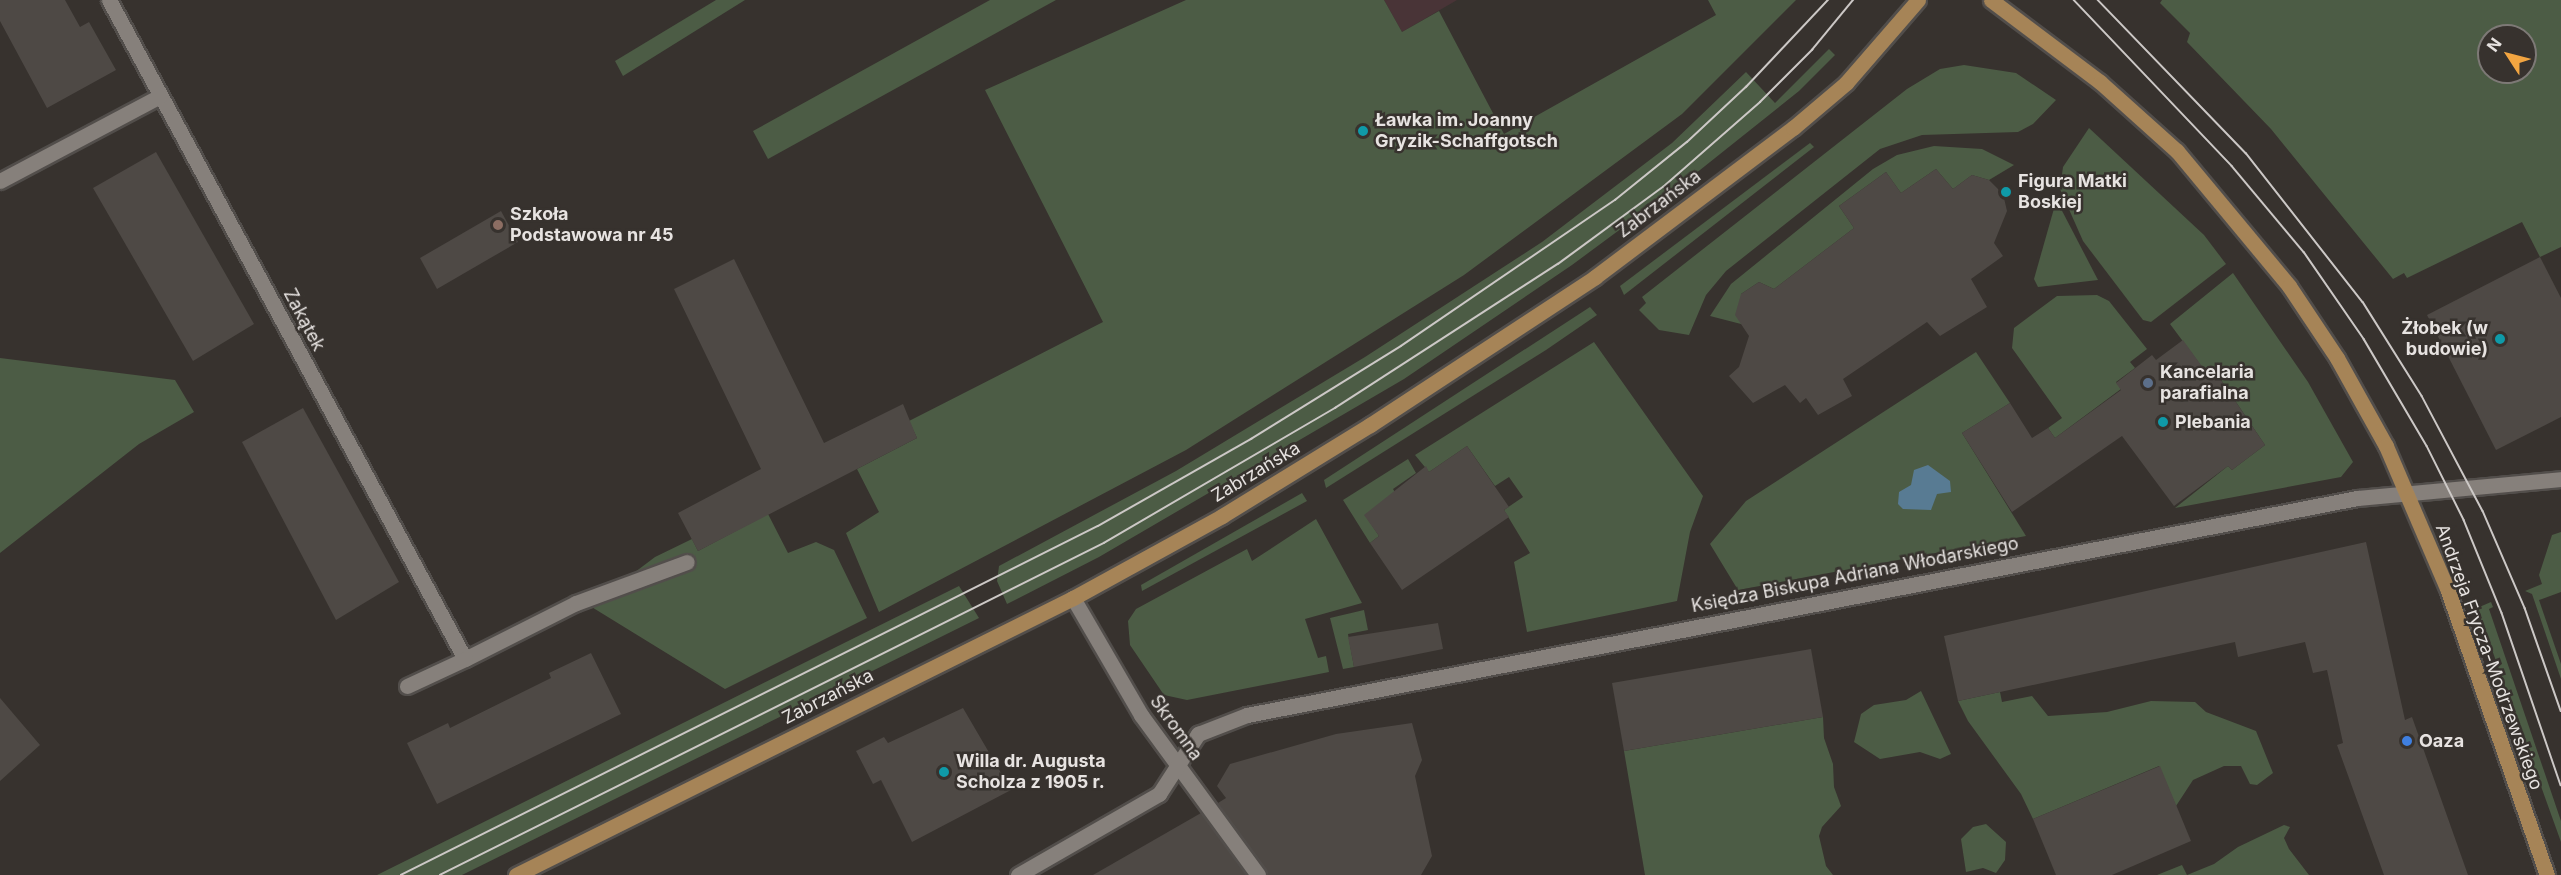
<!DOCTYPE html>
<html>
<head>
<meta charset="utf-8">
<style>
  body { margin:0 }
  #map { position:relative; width:2561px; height:875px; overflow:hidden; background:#37322e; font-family:Inter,sans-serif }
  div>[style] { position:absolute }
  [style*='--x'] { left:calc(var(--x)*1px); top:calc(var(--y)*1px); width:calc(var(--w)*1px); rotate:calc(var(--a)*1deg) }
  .commercial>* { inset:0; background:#493437 }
  .green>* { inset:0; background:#4c5c45 }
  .water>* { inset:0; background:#587b93 }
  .building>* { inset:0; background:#4e4945 }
  .roads { filter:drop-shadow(2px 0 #524e4b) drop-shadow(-2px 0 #524e4b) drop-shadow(0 2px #524e4b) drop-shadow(0 -2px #524e4b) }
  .street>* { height:15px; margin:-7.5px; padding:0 7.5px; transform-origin:7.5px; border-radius:7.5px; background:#86807b }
  .secondary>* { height:15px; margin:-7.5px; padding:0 7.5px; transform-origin:7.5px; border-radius:7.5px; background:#a68457 }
  .tram>* { height:1.5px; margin:-0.75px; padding:0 0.75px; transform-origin:0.75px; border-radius:0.75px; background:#ccc8c6 }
  .dots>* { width:16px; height:16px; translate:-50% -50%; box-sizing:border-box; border:3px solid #37322e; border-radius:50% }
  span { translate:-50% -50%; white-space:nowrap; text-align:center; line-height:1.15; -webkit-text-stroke:5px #37322e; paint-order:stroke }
  .poi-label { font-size:18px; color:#e7e3e1; font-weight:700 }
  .left { translate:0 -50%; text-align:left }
  .right { translate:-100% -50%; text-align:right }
  .street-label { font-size:18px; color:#e7e3e1 }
  .north { position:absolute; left:2477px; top:24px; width:60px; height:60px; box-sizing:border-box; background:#37322e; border:2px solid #7d7976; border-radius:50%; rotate:306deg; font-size:16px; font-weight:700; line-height:24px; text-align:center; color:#e7e3e1 }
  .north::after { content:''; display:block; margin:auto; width:21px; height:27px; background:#f2a541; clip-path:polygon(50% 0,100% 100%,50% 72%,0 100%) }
</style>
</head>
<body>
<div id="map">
  <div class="commercial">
    <div style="clip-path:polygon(1384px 0,1457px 0,1402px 32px)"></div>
  </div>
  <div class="green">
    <div style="clip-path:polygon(716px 0,745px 0,623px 76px,615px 61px)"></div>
    <div style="clip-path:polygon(990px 0,1056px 0,768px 159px,753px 131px)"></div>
    <div style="clip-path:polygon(1186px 0,1384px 0,1402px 32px,1439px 11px,1504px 134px,1716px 15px,1708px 0,1796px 0,1682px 114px,1464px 275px,1186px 450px,879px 612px,846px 533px,879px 512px,857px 469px,917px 438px,909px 421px,1103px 322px,985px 90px)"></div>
    <div style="clip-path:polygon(evenodd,2162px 0,2561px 0,2561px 247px,2540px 257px,2522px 222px,2407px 278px,2404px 273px,2393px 279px,2271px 129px,2187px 42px,2190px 33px,2160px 3px,2162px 0,2489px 36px,2525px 36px,2525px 72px,2489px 72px,2489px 36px)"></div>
    <div style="clip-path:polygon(1829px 49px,1835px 55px,1799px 91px,1695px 174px,1572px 265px,1404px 379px,1099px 557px,1007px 604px,997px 581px,999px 566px,1176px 471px,1365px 357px,1542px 242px,1672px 143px,1746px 72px,1775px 103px)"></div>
    <div style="clip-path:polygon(1964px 65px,2016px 73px,2056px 100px,2033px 124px,2018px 132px,1922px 135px,1880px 149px,1726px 271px,1706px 295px,1689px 335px,1659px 330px,1639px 310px,1646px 303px,1642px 297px,1907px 89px,1940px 69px)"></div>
    <div style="clip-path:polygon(2089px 128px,2204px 235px,2226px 264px,2151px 322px,2143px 320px,2083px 241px,2060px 189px,2063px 167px)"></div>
    <div style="clip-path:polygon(1810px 143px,1814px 147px,1624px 295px,1620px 286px)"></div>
    <div style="clip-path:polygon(1934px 146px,1982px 149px,2014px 165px,1989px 180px,1972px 175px,1953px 189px,1936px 169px,1901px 193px,1886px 172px,1839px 206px,1854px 228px,1774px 289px,1759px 282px,1741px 294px,1741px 324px,1710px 316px,1731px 284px,1873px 169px,1897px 155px)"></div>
    <div style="clip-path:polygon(2055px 205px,2059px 205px,2098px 280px,2038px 287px,2034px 279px)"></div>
    <div style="clip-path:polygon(2233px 273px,2308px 382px,2353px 462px,2341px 477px,2175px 508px,2228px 466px,2232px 470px,2265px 445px,2217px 374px,2211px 379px,2170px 324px)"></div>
    <div style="clip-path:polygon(2097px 295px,2109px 301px,2147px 349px,2130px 362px,2135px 368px,2116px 382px,2121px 389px,2055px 438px,2048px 428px,2062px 418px,2012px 348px,2014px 328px,2057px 296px)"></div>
    <div style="clip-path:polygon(1590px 307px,1597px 315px,1546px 350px,1326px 488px,1324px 480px)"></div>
    <div style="clip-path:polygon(1594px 342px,1703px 496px,1690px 532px,1677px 601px,1527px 632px,1514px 562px,1530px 553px,1504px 510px,1523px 497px,1509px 477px,1495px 486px,1467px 446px,1429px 472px,1415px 455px)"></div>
    <div style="clip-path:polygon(1976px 352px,2010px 403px,1962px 433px,2026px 536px,1738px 590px,1710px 544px,1746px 501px)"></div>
    <div style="clip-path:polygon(0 358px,175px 380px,194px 412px,139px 444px,0 553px)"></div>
    <div style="clip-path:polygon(1408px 459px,1416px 473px,1393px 489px,1396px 494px,1365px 515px,1379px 536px,1370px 543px,1343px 500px)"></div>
    <div style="clip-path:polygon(1302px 493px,1307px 501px,1142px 591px,1141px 585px)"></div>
    <div style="clip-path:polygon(768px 514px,788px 553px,816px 542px,834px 550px,867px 618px,725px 689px,590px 606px,655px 557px,692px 539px,698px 551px)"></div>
    <div style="clip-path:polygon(1316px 519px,1362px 603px,1305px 619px,1318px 658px,1326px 656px,1329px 672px,1187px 700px,1164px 695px,1130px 645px,1128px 621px,1136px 609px,1247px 549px,1252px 561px)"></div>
    <div style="clip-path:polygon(2561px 532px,2561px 592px,2539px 600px,2561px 664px,2561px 679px,2532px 594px,2525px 591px,2542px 584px,2539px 575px,2552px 535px)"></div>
    <div style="clip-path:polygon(959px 586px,979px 618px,462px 875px,377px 875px)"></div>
    <div style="clip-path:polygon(2491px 602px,2493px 607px,2489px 609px,2561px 821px,2561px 842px,2477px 608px)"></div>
    <div style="clip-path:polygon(1364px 610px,1368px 630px,1348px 634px,1354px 667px,1343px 669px,1330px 618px)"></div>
    <div style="clip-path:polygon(1921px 691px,1951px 754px,1940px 759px,1920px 752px,1880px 759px,1854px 742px,1861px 714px,1874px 705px,1906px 700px)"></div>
    <div style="clip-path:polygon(2000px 692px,2002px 702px,2032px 696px,2048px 716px,2107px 712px,2151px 701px,2195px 702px,2206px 712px,2256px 731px,2273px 773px,2257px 785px,2250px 784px,2241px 766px,2224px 766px,2193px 780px,2176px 806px,2159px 766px,2033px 819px,2021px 794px,1968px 721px,1958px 701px)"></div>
    <div style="clip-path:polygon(1823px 717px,1824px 738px,1833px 764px,1834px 787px,1841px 806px,1822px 827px,1819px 836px,1826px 866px,1833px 875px,1645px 875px,1624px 751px)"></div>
    <div style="clip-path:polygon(1986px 824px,2006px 842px,2005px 860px,1996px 873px,1983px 868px,1966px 872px,1961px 839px,1973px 827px)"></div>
    <div style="clip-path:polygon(2284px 825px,2290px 827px,2284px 838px,2289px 849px,2309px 875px,2157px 875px,2182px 865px,2187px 875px,2214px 864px,2238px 847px)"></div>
  </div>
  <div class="water">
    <div style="clip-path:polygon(1928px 465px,1950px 481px,1951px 492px,1937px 494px,1931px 510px,1903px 509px,1898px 504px,1899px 492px,1911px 485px,1914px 470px)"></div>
  </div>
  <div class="building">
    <div style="clip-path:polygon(0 0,65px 0,80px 27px,89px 22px,116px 70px,47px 108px,0 21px)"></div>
    <div style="clip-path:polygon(156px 152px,254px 324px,193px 361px,93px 188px)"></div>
    <div style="clip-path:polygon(1936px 169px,1953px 189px,1972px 175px,1989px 180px,2003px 194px,2007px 211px,1994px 243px,2003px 256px,1971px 279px,1987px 307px,1940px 336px,1927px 322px,1843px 379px,1852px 396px,1818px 415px,1806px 398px,1800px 403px,1785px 385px,1753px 403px,1729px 376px,1739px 367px,1749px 336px,1735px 315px,1741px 294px,1759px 282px,1774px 289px,1854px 228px,1839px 206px,1886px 172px,1901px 193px)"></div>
    <div style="clip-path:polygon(501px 211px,518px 242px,437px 289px,420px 258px)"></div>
    <div style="clip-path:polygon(2540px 257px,2561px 298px,2561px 417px,2496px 450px,2427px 315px)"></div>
    <div style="clip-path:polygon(734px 259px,824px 443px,903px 404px,917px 438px,698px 551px,678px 513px,761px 469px,674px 289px)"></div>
    <div style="clip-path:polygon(2183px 340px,2211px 379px,2217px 374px,2265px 445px,2232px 470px,2228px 466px,2174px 506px,2122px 436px,2012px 512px,1962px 433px,2010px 403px,2032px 438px,2048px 428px,2055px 438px,2121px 390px,2116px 383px,2152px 355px,2156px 360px)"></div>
    <div style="clip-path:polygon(303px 408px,399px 582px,336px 620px,242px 442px)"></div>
    <div style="clip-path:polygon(1467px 446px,1509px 507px,1504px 510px,1509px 517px,1402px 590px,1370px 543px,1379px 536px,1364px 515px,1426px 466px,1429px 472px)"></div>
    <div style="clip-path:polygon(2366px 542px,2405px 720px,2412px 717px,2468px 875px,2384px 875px,2337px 745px,2343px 743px,2327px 670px,2313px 673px,2305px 642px,2238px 657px,2235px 642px,1958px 701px,1944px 636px)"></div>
    <div style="clip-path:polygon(1438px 623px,1443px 649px,1354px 667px,1348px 637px)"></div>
    <div style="clip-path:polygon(1811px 649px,1823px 717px,1624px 751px,1612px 683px)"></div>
    <div style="clip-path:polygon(591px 653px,621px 714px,437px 804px,407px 743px,448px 723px,450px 728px,551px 678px,549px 673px)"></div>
    <div style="clip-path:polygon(0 698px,40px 745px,0 781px)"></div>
    <div style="clip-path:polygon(963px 708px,1011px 790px,912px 842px,881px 780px,873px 784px,856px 751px,884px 737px,888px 743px)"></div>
    <div style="clip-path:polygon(1412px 723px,1422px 760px,1415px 776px,1432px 856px,1421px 875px,1268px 875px,1218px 803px,1226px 798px,1217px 786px,1230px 764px,1336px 734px)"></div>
    <div style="clip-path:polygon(2160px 766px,2191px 841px,2112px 875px,2056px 875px,2033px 819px)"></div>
    <div style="clip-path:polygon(1201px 813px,1246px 875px,1093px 875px)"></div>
  </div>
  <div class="roads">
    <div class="street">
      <div style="--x:109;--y:0;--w:749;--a:61.62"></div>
      <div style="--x:465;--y:659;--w:124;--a:-26.8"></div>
      <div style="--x:576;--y:603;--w:118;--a:-20.3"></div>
      <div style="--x:0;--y:181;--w:181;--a:-28"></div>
      <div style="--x:1073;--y:598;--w:135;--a:59.8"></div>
      <div style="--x:1141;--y:715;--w:198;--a:53.8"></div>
      <div style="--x:407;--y:686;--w:64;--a:-25"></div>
      <div style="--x:1018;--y:875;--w:163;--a:-29.9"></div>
      <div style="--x:1159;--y:794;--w:72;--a:-57"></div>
      <div style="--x:1198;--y:734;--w:53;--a:-21.2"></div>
      <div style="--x:1247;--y:715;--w:1131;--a:-11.06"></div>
      <div style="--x:2357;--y:498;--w:205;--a:-5.3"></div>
    </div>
    <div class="secondary">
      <div style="--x:1991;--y:0;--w:136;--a:37"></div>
      <div style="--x:2100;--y:82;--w:103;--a:41.9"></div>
      <div style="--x:2177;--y:151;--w:175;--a:50.3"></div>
      <div style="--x:2289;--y:286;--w:87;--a:56.3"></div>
      <div style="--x:2337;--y:358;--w:101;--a:60.9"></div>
      <div style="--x:2386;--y:446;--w:155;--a:66.8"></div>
      <div style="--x:2447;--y:588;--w:304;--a:70.8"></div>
      <div style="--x:516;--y:875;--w:622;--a:-26.44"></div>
      <div style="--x:1073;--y:598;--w:170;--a:-28.8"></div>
      <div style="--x:1222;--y:516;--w:174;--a:-31.6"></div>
      <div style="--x:1370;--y:425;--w:269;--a:-33.3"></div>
      <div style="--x:1595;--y:277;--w:248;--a:-37"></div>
      <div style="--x:1793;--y:128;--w:70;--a:-40.3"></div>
      <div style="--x:1846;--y:83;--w:110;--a:-49.1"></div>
    </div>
  </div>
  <div class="tram">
    <div style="--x:2074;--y:0;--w:229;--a:46.4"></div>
    <div style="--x:2232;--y:166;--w:112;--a:50.1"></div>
    <div style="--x:2304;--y:252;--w:106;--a:55.4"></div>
    <div style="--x:2364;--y:339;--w:124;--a:59.5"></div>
    <div style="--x:2427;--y:446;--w:83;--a:63.4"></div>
    <div style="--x:2464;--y:520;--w:100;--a:67.8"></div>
    <div style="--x:2502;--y:613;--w:182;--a:71.1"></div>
    <div style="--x:2098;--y:0;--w:213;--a:46"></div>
    <div style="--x:2246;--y:153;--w:189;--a:51.9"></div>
    <div style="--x:2363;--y:302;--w:111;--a:57.9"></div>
    <div style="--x:2422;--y:396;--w:130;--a:62.1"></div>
    <div style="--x:2483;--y:511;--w:106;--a:66.6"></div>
    <div style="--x:2525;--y:608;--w:109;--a:70.7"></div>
    <div style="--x:401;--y:875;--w:779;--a:-26.6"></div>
    <div style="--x:1098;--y:526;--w:176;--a:-29.6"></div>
    <div style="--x:1251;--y:439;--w:176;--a:-31.8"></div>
    <div style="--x:1401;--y:346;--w:259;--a:-34.3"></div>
    <div style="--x:1615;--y:200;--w:92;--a:-38.9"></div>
    <div style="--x:1687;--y:142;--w:81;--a:-43"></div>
    <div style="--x:1746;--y:87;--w:120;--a:-46.7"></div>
    <div style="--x:440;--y:875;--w:742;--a:-26.57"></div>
    <div style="--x:1104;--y:543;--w:268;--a:-30.3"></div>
    <div style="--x:1335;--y:408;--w:265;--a:-32.9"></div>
    <div style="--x:1558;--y:264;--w:130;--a:-36.3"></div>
    <div style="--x:1663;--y:187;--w:129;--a:-41.2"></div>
    <div style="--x:1760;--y:102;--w:74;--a:-45"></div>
    <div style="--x:1812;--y:50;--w:65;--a:-50.6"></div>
  </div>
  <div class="dots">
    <div style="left:1363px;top:131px;background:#0f9aa8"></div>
    <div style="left:2006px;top:192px;background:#0f9aa8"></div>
    <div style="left:498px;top:225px;background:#8d6e63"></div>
    <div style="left:2500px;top:339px;background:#0f9aa8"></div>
    <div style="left:2148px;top:383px;background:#5c6f8a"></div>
    <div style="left:2163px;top:422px;background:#0f9aa8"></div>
    <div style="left:2407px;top:741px;background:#3f7fe0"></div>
    <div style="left:944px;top:772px;background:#0f9aa8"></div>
  </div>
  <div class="poi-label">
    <span class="left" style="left:1375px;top:131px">Ławka im. Joanny<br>Gryzik-Schaffgotsch</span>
    <span class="left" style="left:2018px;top:192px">Figura Matki<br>Boskiej</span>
    <span class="left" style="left:510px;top:225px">Szkoła<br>Podstawowa nr 45</span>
    <span class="right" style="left:2488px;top:339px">Żłobek (w<br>budowie)</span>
    <span class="left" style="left:2160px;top:383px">Kancelaria<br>parafialna</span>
    <span class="left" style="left:2175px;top:422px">Plebania</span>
    <span class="left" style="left:2419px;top:741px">Oaza</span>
    <span class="left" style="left:956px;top:772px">Willa dr. Augusta<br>Scholza z 1905 r.</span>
  </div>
  <div class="street-label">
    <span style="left:1659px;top:204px;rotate:-37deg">Zabrzańska</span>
    <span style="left:304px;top:320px;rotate:62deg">Zakątek</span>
    <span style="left:1256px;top:472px;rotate:-31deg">Zabrzańska</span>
    <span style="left:1855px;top:575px;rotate:-11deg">Księdza Biskupa Adriana Włodarskiego</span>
    <span style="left:2489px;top:657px;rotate:70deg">Andrzeja Frycza-Modrzewskiego</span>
    <span style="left:828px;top:697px;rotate:-27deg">Zabrzańska</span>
    <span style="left:1176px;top:728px;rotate:54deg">Skromna</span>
  </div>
  <div class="north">N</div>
</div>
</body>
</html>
